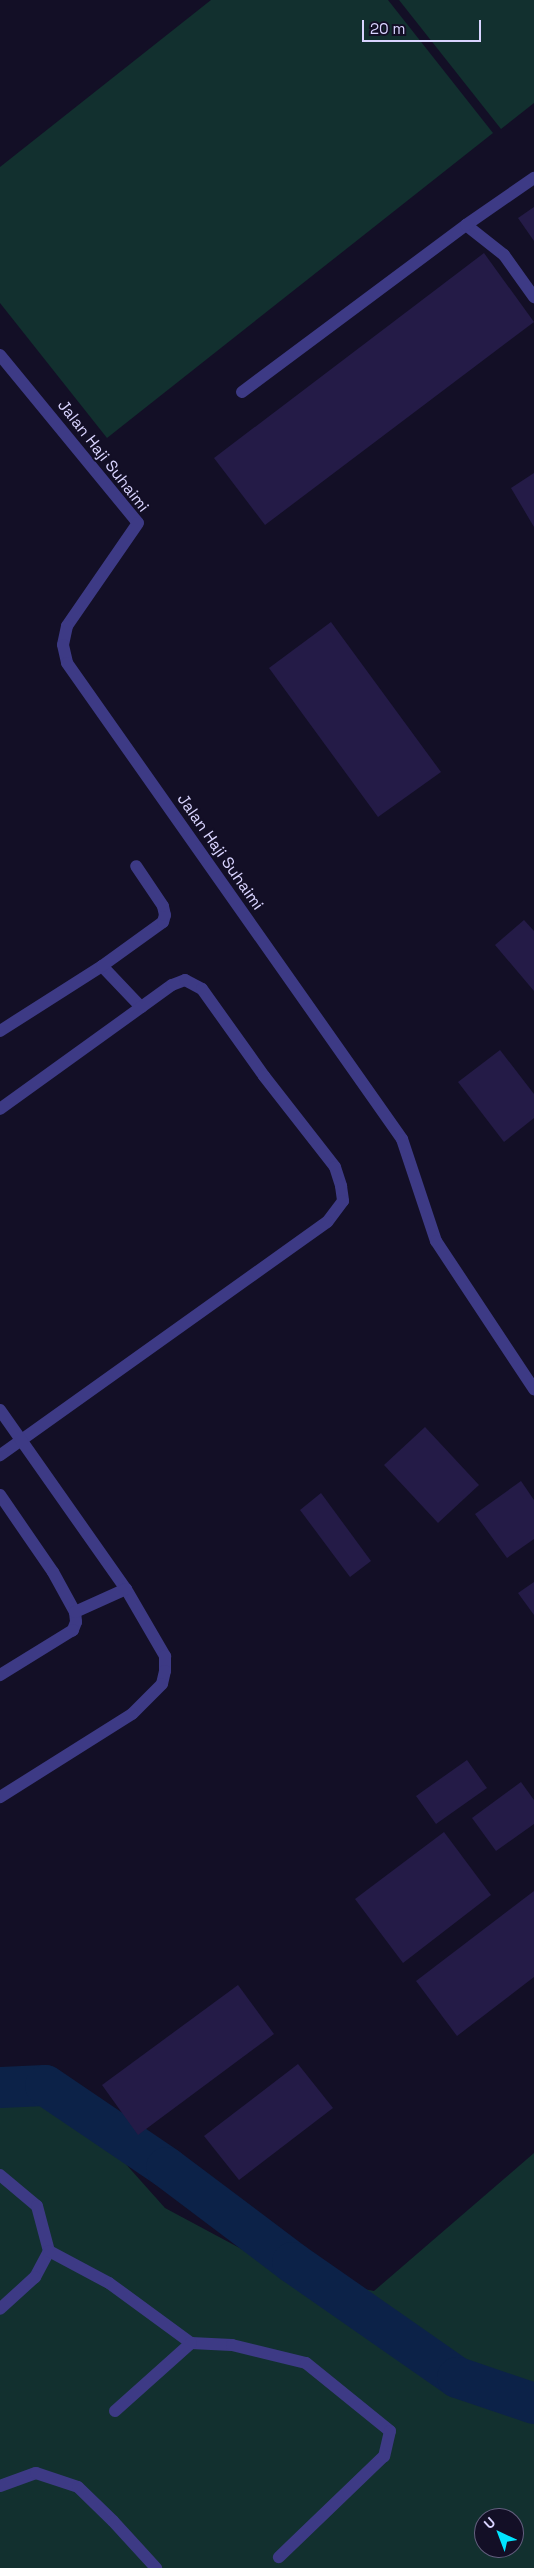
<!DOCTYPE html>
<html>
<head>
<meta charset="utf-8">
<style>
  body { margin:0 }
  #map { position:relative; width:534px; height:2568px; overflow:hidden; background:#130f26; font-family:"Space Grotesk",sans-serif }
  div>[style] { position:absolute }
  [style*='--x'] { left:calc(var(--x)*1px); top:calc(var(--y)*1px); width:calc(var(--w)*1px); rotate:calc(var(--a)*1deg) }
  .green>* { inset:0; background:#12302f }
  .canal>* { height:41px; margin:-20.5px; padding:0 20.5px; transform-origin:20.5px; border-radius:20.5px; background:#0c2248 }
  .building>* { inset:0; background:#241b47 }
  .lane>* { height:12px; margin:-6px; padding:0 6px; transform-origin:6px; border-radius:6px; background:#3d3a85 }
  .street>* { height:12px; margin:-6px; padding:0 6px; transform-origin:6px; border-radius:6px; background:#3d3a85 }
  span { translate:-50% -50%; white-space:nowrap; text-align:center; line-height:1.15; -webkit-text-stroke:4px #130f26; paint-order:stroke }
  .street-label { font-size:16px; color:#d9d4ff }
  .north { position:absolute; left:474px; top:2508px; width:50px; height:50px; box-sizing:border-box; background:#130f26; border:1px solid #625e7d; border-radius:50%; rotate:317deg; font-size:14px; font-weight:700; line-height:20px; text-align:center; color:#d9d4ff }
  .north::after { content:''; display:block; margin:auto; width:18px; height:22px; background:#00e5ff; clip-path:polygon(50% 0,100% 100%,50% 72%,0 100%) }
  .scale { position:absolute; left:362px; top:20px; width:119px; height:22px; box-sizing:border-box; border:2px solid #d9d4ff; border-top:0; padding-left:6px; font-size:15px; line-height:18px; white-space:nowrap; color:#d9d4ff; -webkit-text-stroke:4px #130f26; paint-order:stroke }
</style>
</head>
<body>
<div id="map">
  <div class="green">
    <div style="clip-path:polygon(211px 0,388px 0,493px 133px,107px 438px,0 303px,0 167px)"></div>
    <div style="clip-path:polygon(399px 0,534px 0,534px 103px,501px 129px)"></div>
    <div style="clip-path:polygon(evenodd,0 2068px,66px 2097px,165px 2208px,290px 2275px,374px 2291px,534px 2153px,534px 2568px,0 2568px,0 2068px,484px 2518px,514px 2518px,514px 2548px,484px 2548px,484px 2518px)"></div>
  </div>
  <div class="canal">
    <div style="--x:0;--y:2087;--w:45;--a:-2.5"></div>
    <div style="--x:45;--y:2085;--w:146;--a:34.1"></div>
    <div style="--x:166;--y:2167;--w:158;--a:37"></div>
    <div style="--x:292;--y:2262;--w:201;--a:34.9"></div>
    <div style="--x:457;--y:2377;--w:81;--a:18.7"></div>
  </div>
  <div class="building">
    <div style="clip-path:polygon(534px 207px,534px 241px,518px 218px)"></div>
    <div style="clip-path:polygon(484px 253px,534px 322px,265px 525px,214px 458px)"></div>
    <div style="clip-path:polygon(534px 473px,534px 527px,511px 488px)"></div>
    <div style="clip-path:polygon(331px 622px,441px 772px,378px 817px,269px 668px)"></div>
    <div style="clip-path:polygon(524px 920px,534px 931px,534px 991px,495px 945px)"></div>
    <div style="clip-path:polygon(500px 1050px,534px 1094px,534px 1118px,504px 1142px,458px 1082px)"></div>
    <div style="clip-path:polygon(425px 1427px,479px 1485px,438px 1523px,384px 1465px)"></div>
    <div style="clip-path:polygon(521px 1481px,534px 1500px,534px 1539px,507px 1558px,475px 1514px)"></div>
    <div style="clip-path:polygon(321px 1493px,371px 1561px,350px 1577px,300px 1510px)"></div>
    <div style="clip-path:polygon(534px 1582px,534px 1615px,518px 1593px)"></div>
    <div style="clip-path:polygon(467px 1760px,487px 1788px,436px 1824px,416px 1796px)"></div>
    <div style="clip-path:polygon(521px 1782px,534px 1800px,534px 1824px,496px 1851px,472px 1818px)"></div>
    <div style="clip-path:polygon(444px 1832px,491px 1895px,403px 1963px,355px 1899px)"></div>
    <div style="clip-path:polygon(534px 1891px,534px 1977px,457px 2036px,416px 1981px)"></div>
    <div style="clip-path:polygon(238px 1985px,274px 2034px,138px 2135px,102px 2085px)"></div>
    <div style="clip-path:polygon(298px 2064px,333px 2108px,239px 2180px,204px 2136px)"></div>
  </div>
  <div class="lane">
    <div style="--x:102;--y:966;--w:57;--a:46.4"></div>
    <div style="--x:0;--y:1031;--w:121;--a:-32.5"></div>
    <div style="--x:102;--y:966;--w:75;--a:-35.8"></div>
    <div style="--x:163;--y:922;--w:7;--a:-74"></div>
    <div style="--x:165;--y:915;--w:9;--a:-103"></div>
    <div style="--x:163;--y:906;--w:48;--a:-124"></div>
    <div style="--x:0;--y:1109;--w:212;--a:-35.8"></div>
    <div style="--x:172;--y:985;--w:14;--a:-21"></div>
    <div style="--x:185;--y:980;--w:19;--a:28"></div>
    <div style="--x:202;--y:989;--w:107;--a:54.5"></div>
    <div style="--x:264;--y:1076;--w:115;--a:52"></div>
    <div style="--x:335;--y:1167;--w:20;--a:72"></div>
    <div style="--x:341;--y:1186;--w:15;--a:82"></div>
    <div style="--x:343;--y:1201;--w:26;--a:127"></div>
    <div style="--x:327;--y:1222;--w:402;--a:144.5"></div>
  </div>
  <div class="street">
    <div style="--x:466;--y:225;--w:48;--a:38.3"></div>
    <div style="--x:504;--y:255;--w:52;--a:54.5"></div>
    <div style="--x:0;--y:355;--w:217;--a:50.6"></div>
    <div style="--x:138;--y:523;--w:125;--a:124.6"></div>
    <div style="--x:67;--y:626;--w:19;--a:102"></div>
    <div style="--x:63;--y:645;--w:18;--a:77"></div>
    <div style="--x:67;--y:663;--w:582;--a:54.86"></div>
    <div style="--x:402;--y:1139;--w:108;--a:71.6"></div>
    <div style="--x:436;--y:1241;--w:178;--a:56.5"></div>
    <div style="--x:242;--y:392;--w:279;--a:-36.7"></div>
    <div style="--x:466;--y:225;--w:83;--a:-34.7"></div>
    <div style="--x:0;--y:1410;--w:219;--a:54.9"></div>
    <div style="--x:126;--y:1589;--w:78;--a:59.8"></div>
    <div style="--x:165;--y:1656;--w:15;--a:90"></div>
    <div style="--x:165;--y:1671;--w:13;--a:103"></div>
    <div style="--x:162;--y:1684;--w:42;--a:135"></div>
    <div style="--x:132;--y:1714;--w:156;--a:147.8"></div>
    <div style="--x:0;--y:1495;--w:93;--a:55.5"></div>
    <div style="--x:53;--y:1572;--w:46;--a:61.2"></div>
    <div style="--x:75;--y:1612;--w:10;--a:84"></div>
    <div style="--x:76;--y:1622;--w:9;--a:111"></div>
    <div style="--x:73;--y:1630;--w:86;--a:148.3"></div>
    <div style="--x:75;--y:1612;--w:56;--a:-24.3"></div>
    <div style="--x:0;--y:2175;--w:48;--a:40"></div>
    <div style="--x:37;--y:2206;--w:47;--a:75.1"></div>
    <div style="--x:49;--y:2251;--w:30;--a:118"></div>
    <div style="--x:35;--y:2277;--w:47;--a:137.6"></div>
    <div style="--x:49;--y:2251;--w:68;--a:28.1"></div>
    <div style="--x:109;--y:2283;--w:102;--a:36.2"></div>
    <div style="--x:191;--y:2343;--w:41;--a:2.8"></div>
    <div style="--x:232;--y:2345;--w:76;--a:13.7"></div>
    <div style="--x:306;--y:2363;--w:108;--a:39"></div>
    <div style="--x:390;--y:2431;--w:26;--a:103"></div>
    <div style="--x:384;--y:2456;--w:146;--a:136.1"></div>
    <div style="--x:115;--y:2411;--w:102;--a:-41.8"></div>
    <div style="--x:0;--y:2486;--w:38;--a:-20"></div>
    <div style="--x:36;--y:2473;--w:44;--a:18.4"></div>
    <div style="--x:78;--y:2487;--w:49;--a:44.2"></div>
    <div style="--x:113;--y:2521;--w:64;--a:47.5"></div>
  </div>
  <div class="street-label">
    <span style="left:103px;top:456px;rotate:52deg">Jalan Haji Suhaimi</span>
    <span style="left:220px;top:852px;rotate:55deg">Jalan Haji Suhaimi</span>
  </div>
  <div class="north">U</div>
  <div class="scale">20 m</div>
</div>
</body>
</html>
